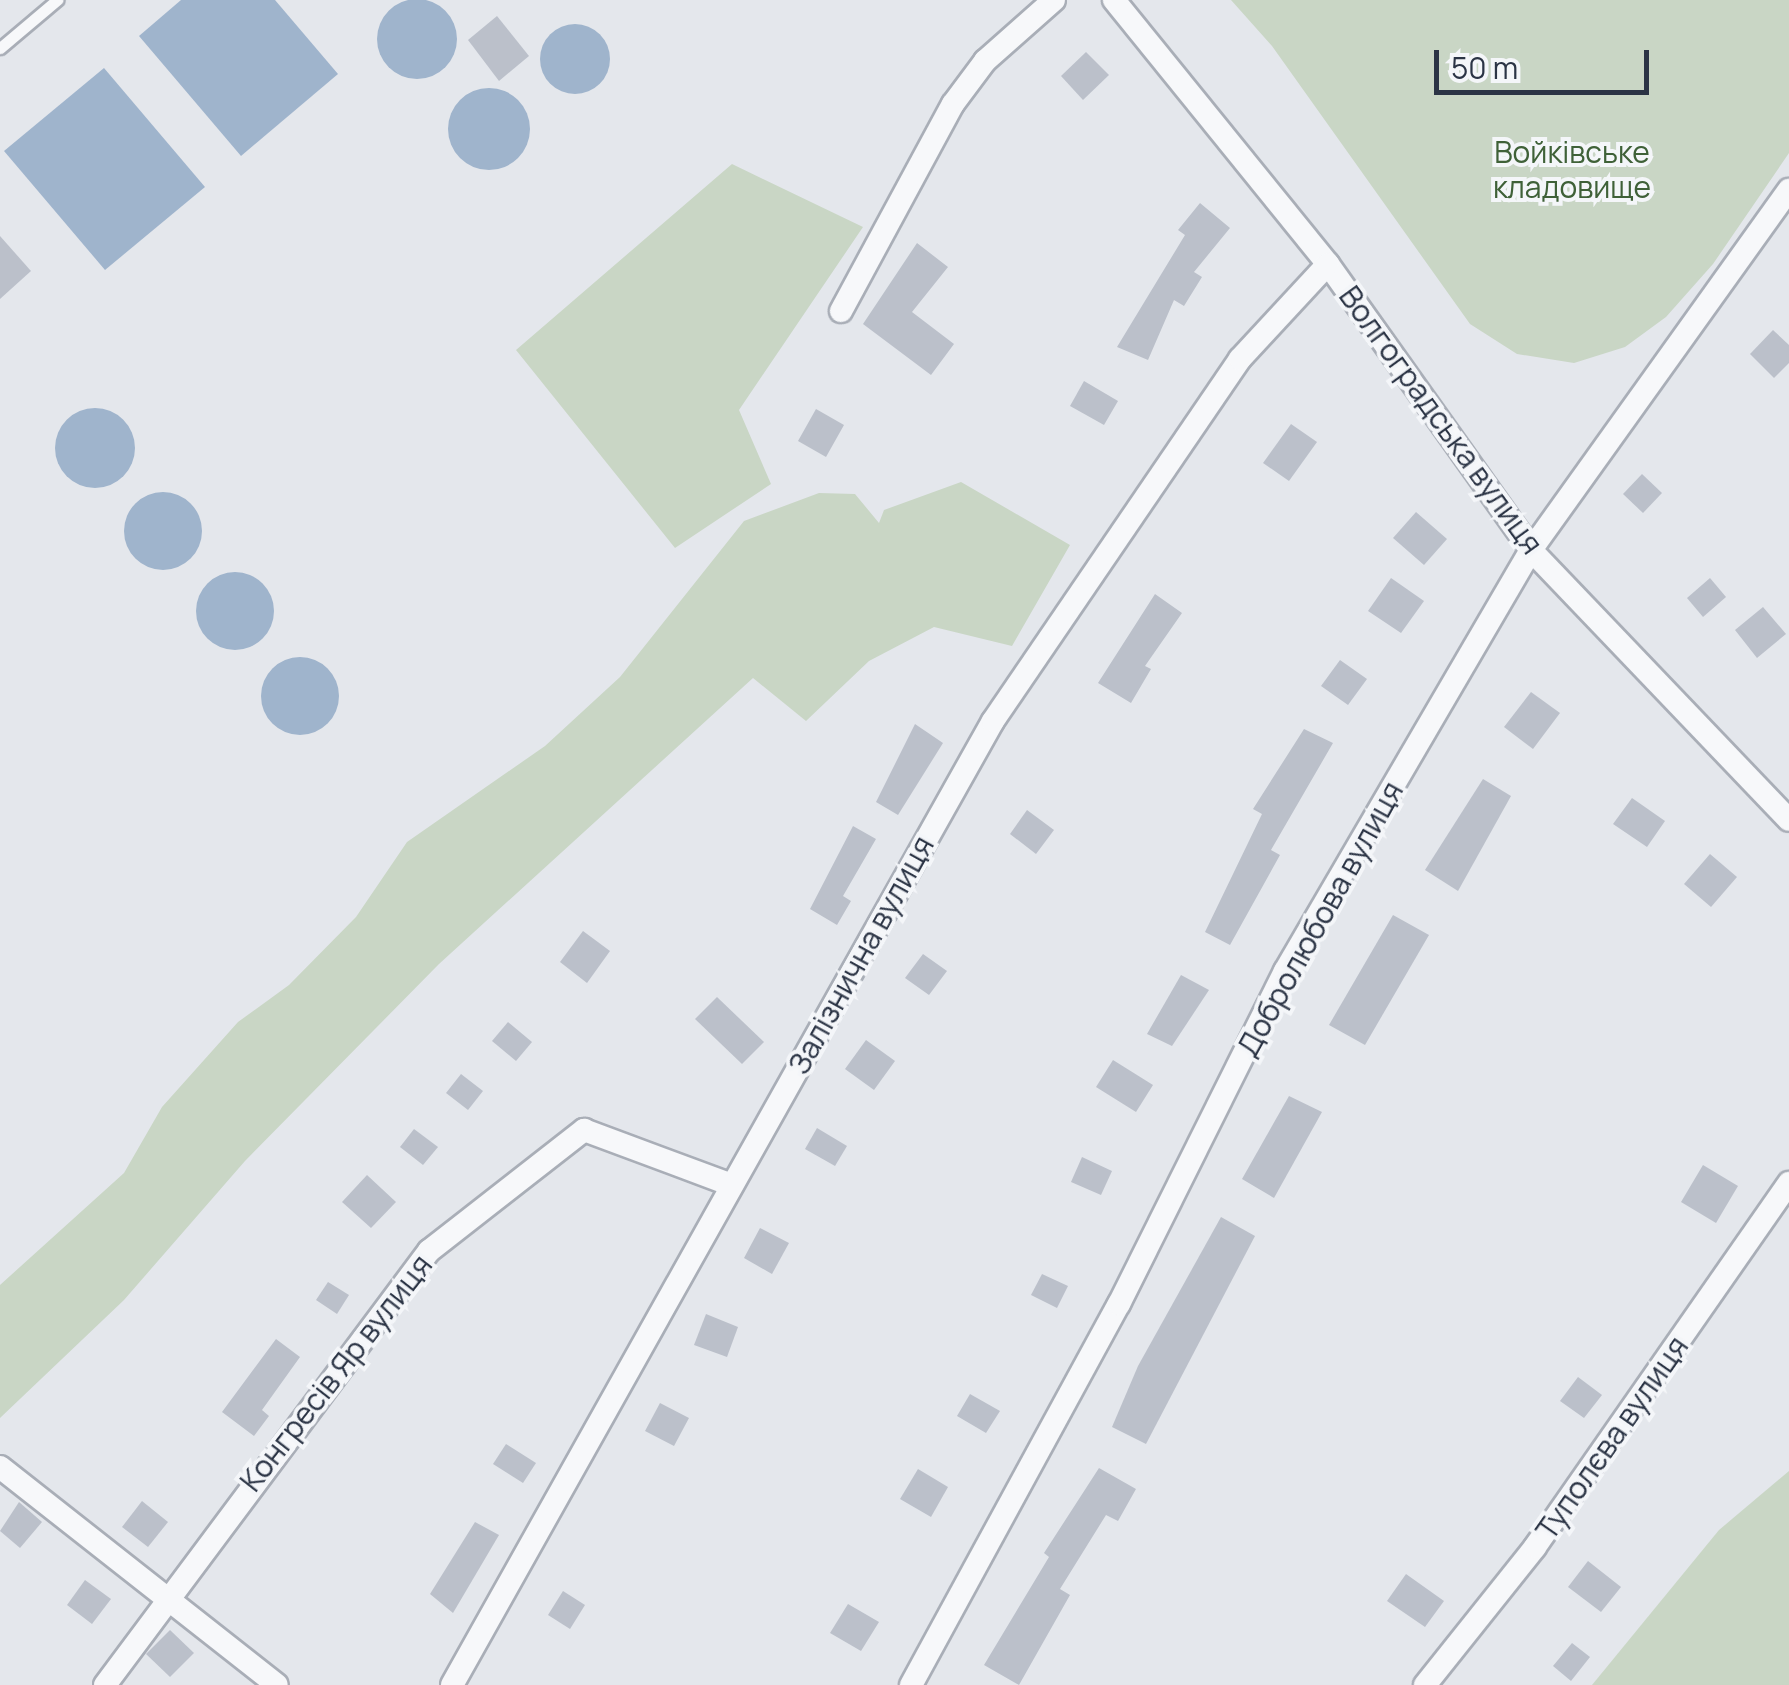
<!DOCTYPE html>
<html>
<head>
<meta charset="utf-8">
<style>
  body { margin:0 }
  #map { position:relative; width:1789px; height:1685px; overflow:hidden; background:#e4e7ec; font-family:Manrope,sans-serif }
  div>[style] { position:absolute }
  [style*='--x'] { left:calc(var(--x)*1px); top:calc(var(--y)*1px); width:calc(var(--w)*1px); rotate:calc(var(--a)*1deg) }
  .green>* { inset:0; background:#c9d6c5 }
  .water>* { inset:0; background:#9fb4cc }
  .round { border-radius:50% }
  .building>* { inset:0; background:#bbc0ca }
  .roads { filter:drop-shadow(2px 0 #a9aeb7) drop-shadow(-2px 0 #a9aeb7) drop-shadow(0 2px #a9aeb7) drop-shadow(0 -2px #a9aeb7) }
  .service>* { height:11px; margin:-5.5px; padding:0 5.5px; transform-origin:5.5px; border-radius:5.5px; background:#f7f8fa }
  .minor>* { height:22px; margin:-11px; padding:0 11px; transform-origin:11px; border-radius:11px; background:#f7f8fa }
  span { translate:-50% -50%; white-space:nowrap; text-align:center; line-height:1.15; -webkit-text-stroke:8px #f4f6f9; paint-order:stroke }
  .park-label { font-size:30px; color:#3f6138 }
  .street-label { font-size:30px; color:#2b3445 }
  .scale { position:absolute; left:1434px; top:50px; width:215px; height:45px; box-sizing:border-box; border:5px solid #2b3445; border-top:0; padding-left:12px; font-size:30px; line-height:35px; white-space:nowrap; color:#2b3445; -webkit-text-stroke:8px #f4f6f9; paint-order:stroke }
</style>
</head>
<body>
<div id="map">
  <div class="green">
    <div style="clip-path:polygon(1231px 0,1789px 0,1789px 153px,1713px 264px,1666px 317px,1625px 347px,1574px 363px,1517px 354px,1470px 324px,1272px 46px)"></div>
    <div style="clip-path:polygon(732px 164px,863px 227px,739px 410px,771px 484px,675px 548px,516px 350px)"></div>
    <div style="clip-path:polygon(961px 482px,1070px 545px,1012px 646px,934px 627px,869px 661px,806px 721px,753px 678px,439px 964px,245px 1161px,124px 1300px,0 1418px,0 1285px,124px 1173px,162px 1107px,238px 1022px,289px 985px,356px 917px,407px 842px,545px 746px,620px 677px,744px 521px,819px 493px,855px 494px,879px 523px,884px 510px)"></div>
    <div style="clip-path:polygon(1789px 1471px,1789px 1685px,1592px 1685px,1719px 1530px)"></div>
  </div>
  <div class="water">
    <div class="round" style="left:377px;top:-1px;width:80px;height:80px"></div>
    <div style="clip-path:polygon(181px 0,275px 0,338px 74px,241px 156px,139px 36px)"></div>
    <div class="round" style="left:540px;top:24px;width:70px;height:70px"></div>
    <div style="clip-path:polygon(104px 68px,205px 187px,105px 270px,4px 151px)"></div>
    <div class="round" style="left:448px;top:88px;width:82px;height:82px"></div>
    <div class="round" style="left:55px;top:408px;width:80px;height:80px"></div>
    <div class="round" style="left:124px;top:492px;width:78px;height:78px"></div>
    <div class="round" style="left:196px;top:572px;width:78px;height:78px"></div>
    <div class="round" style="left:261px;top:657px;width:78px;height:78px"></div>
  </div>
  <div class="building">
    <div style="clip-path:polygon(497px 16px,529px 56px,499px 81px,468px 40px)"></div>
    <div style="clip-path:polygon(1086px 52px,1109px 75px,1083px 100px,1061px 76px)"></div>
    <div style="clip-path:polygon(1200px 203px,1230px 228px,1194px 272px,1202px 277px,1184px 306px,1174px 300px,1148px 360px,1117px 347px,1185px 235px,1178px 230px)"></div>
    <div style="clip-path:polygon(0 236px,31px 271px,0 299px)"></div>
    <div style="clip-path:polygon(917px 243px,948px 267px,912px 312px,954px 344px,931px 375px,863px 324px)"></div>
    <div style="clip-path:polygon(1773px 330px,1789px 345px,1789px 363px,1774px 378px,1750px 354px)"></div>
    <div style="clip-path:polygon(1084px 381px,1118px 401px,1104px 425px,1070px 406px)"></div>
    <div style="clip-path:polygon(816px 409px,844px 425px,826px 457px,798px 441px)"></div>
    <div style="clip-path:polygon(1291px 424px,1317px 442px,1289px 481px,1263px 463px)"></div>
    <div style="clip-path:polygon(1642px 474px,1662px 493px,1643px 513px,1623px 494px)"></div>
    <div style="clip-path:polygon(1416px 512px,1447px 539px,1424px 565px,1393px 538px)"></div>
    <div style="clip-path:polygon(1391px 578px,1424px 601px,1401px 633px,1368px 611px)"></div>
    <div style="clip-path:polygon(1710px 578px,1726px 597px,1703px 617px,1687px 598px)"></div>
    <div style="clip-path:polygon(1155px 594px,1182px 613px,1145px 666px,1151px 669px,1131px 703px,1098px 683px)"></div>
    <div style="clip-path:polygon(1763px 607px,1786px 634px,1757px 658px,1735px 630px)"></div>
    <div style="clip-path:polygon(1340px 660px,1367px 679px,1348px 705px,1321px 686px)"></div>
    <div style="clip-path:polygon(1531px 692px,1560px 713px,1533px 749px,1504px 727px)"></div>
    <div style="clip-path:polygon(915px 724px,943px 743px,898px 815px,876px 802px)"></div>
    <div style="clip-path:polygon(1304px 729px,1333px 743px,1271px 850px,1280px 855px,1230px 945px,1205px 932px,1262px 814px,1253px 809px)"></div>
    <div style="clip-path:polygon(1483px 779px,1511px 796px,1458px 891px,1425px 870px)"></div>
    <div style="clip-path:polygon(1632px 798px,1665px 821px,1647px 847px,1613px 824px)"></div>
    <div style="clip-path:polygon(1027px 810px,1054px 830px,1036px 854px,1010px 834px)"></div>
    <div style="clip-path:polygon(853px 826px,876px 839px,843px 896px,851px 901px,837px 925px,810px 909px)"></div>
    <div style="clip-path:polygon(1710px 854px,1737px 877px,1711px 907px,1684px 884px)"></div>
    <div style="clip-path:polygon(1393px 915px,1429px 935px,1365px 1045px,1329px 1025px)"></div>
    <div style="clip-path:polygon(583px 931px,610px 951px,587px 983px,560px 962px)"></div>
    <div style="clip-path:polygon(923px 954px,947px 971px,929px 995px,905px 978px)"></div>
    <div style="clip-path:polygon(1181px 975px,1209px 990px,1172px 1046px,1147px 1034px)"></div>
    <div style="clip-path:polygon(717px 997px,764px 1042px,742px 1064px,695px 1019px)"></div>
    <div style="clip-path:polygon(508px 1022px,532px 1042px,516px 1061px,492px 1041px)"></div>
    <div style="clip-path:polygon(866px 1040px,895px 1061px,874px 1090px,845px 1069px)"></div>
    <div style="clip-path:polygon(1113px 1060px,1153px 1085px,1136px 1112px,1096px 1087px)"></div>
    <div style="clip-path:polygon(461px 1074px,483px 1091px,468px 1110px,446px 1093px)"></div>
    <div style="clip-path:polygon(1289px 1096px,1322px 1112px,1274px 1198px,1242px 1179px)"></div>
    <div style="clip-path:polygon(817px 1128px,847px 1146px,835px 1166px,805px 1149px)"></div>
    <div style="clip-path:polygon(414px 1129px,438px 1147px,423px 1165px,400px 1147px)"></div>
    <div style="clip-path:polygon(1082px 1157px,1112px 1171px,1101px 1195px,1071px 1182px)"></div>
    <div style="clip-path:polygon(1703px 1165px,1738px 1186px,1716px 1223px,1681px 1202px)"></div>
    <div style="clip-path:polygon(367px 1175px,396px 1202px,371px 1228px,342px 1202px)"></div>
    <div style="clip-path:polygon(1221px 1217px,1255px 1236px,1146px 1444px,1112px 1427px,1138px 1366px)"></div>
    <div style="clip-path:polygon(760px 1228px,789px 1243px,772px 1274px,744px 1258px)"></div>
    <div style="clip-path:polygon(1042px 1274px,1068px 1286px,1057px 1308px,1031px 1295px)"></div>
    <div style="clip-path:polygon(328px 1282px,349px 1295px,337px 1314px,316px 1300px)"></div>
    <div style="clip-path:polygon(706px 1314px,738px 1327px,727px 1357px,694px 1345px)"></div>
    <div style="clip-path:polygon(276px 1339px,300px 1357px,262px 1410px,269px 1416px,254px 1436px,222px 1412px)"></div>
    <div style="clip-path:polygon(1578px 1377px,1602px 1395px,1584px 1418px,1560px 1401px)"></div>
    <div style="clip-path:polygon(970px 1394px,1000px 1411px,986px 1433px,957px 1416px)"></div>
    <div style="clip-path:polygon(660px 1403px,689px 1418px,674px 1446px,645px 1431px)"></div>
    <div style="clip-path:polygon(506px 1444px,536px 1463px,523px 1483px,493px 1464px)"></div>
    <div style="clip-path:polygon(1099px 1468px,1136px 1489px,1118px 1521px,1106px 1515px,1060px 1589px,1070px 1595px,1019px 1685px,984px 1665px,1049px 1557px,1044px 1553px)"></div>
    <div style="clip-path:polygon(918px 1469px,948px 1487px,931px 1517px,900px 1499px)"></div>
    <div style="clip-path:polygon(142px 1501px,168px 1522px,148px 1547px,122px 1527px)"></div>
    <div style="clip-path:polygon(19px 1502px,42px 1522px,20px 1548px,0 1531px)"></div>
    <div style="clip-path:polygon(475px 1522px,499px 1535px,453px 1613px,430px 1594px)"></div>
    <div style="clip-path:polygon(1588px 1561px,1621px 1587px,1601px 1612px,1568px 1587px)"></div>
    <div style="clip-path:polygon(1406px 1574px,1444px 1601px,1425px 1627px,1387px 1601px)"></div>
    <div style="clip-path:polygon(85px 1580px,111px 1599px,92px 1624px,67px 1605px)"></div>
    <div style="clip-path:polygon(563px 1591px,585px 1605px,570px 1629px,548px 1615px)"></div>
    <div style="clip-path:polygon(848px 1604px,879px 1622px,861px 1651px,830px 1633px)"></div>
    <div style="clip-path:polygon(170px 1630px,194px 1653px,170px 1677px,146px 1654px)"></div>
    <div style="clip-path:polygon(1572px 1643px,1590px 1657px,1571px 1681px,1553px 1666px)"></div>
  </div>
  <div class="roads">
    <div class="service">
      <div style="--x:0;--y:48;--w:75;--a:-40.1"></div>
    </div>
    <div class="minor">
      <div style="--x:1114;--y:0;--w:340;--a:51"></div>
      <div style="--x:1328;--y:264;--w:351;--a:54.6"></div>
      <div style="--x:1531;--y:550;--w:373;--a:46.3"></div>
      <div style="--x:841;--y:311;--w:235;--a:-61.6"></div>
      <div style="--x:953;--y:104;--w:54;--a:-53.3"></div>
      <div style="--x:985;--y:61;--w:92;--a:-41.5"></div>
      <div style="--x:0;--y:1467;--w:352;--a:38.2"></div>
      <div style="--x:105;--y:1685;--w:542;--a:-53.26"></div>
      <div style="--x:429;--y:1251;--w:197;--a:-38"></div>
      <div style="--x:584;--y:1130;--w:158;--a:20.4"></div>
      <div style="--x:452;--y:1685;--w:1105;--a:-60.7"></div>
      <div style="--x:993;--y:721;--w:438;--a:-55.7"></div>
      <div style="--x:1240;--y:359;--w:129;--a:-47.2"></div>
      <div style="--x:911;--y:1685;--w:434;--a:-61.4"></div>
      <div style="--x:1119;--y:1304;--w:372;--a:-63.5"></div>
      <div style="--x:1285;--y:971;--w:488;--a:-59.7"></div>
      <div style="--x:1531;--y:550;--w:443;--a:-54.4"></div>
      <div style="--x:1425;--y:1685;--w:176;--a:-51.4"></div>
      <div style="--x:1535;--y:1547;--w:444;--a:-55.1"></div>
    </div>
  </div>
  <div class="park-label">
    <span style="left:1572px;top:169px">Войківське<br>кладовище</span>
  </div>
  <div class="street-label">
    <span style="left:1441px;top:420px;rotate:54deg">Волгоградська вулиця</span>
    <span style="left:1320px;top:919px;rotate:-61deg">Добролюбова вулиця</span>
    <span style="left:861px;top:955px;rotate:-61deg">Залізнична вулиця</span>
    <span style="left:336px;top:1373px;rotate:-52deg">Конгресів Яр вулиця</span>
    <span style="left:1612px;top:1438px;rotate:-55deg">Туполєва вулиця</span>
  </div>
  <div class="scale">50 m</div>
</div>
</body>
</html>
